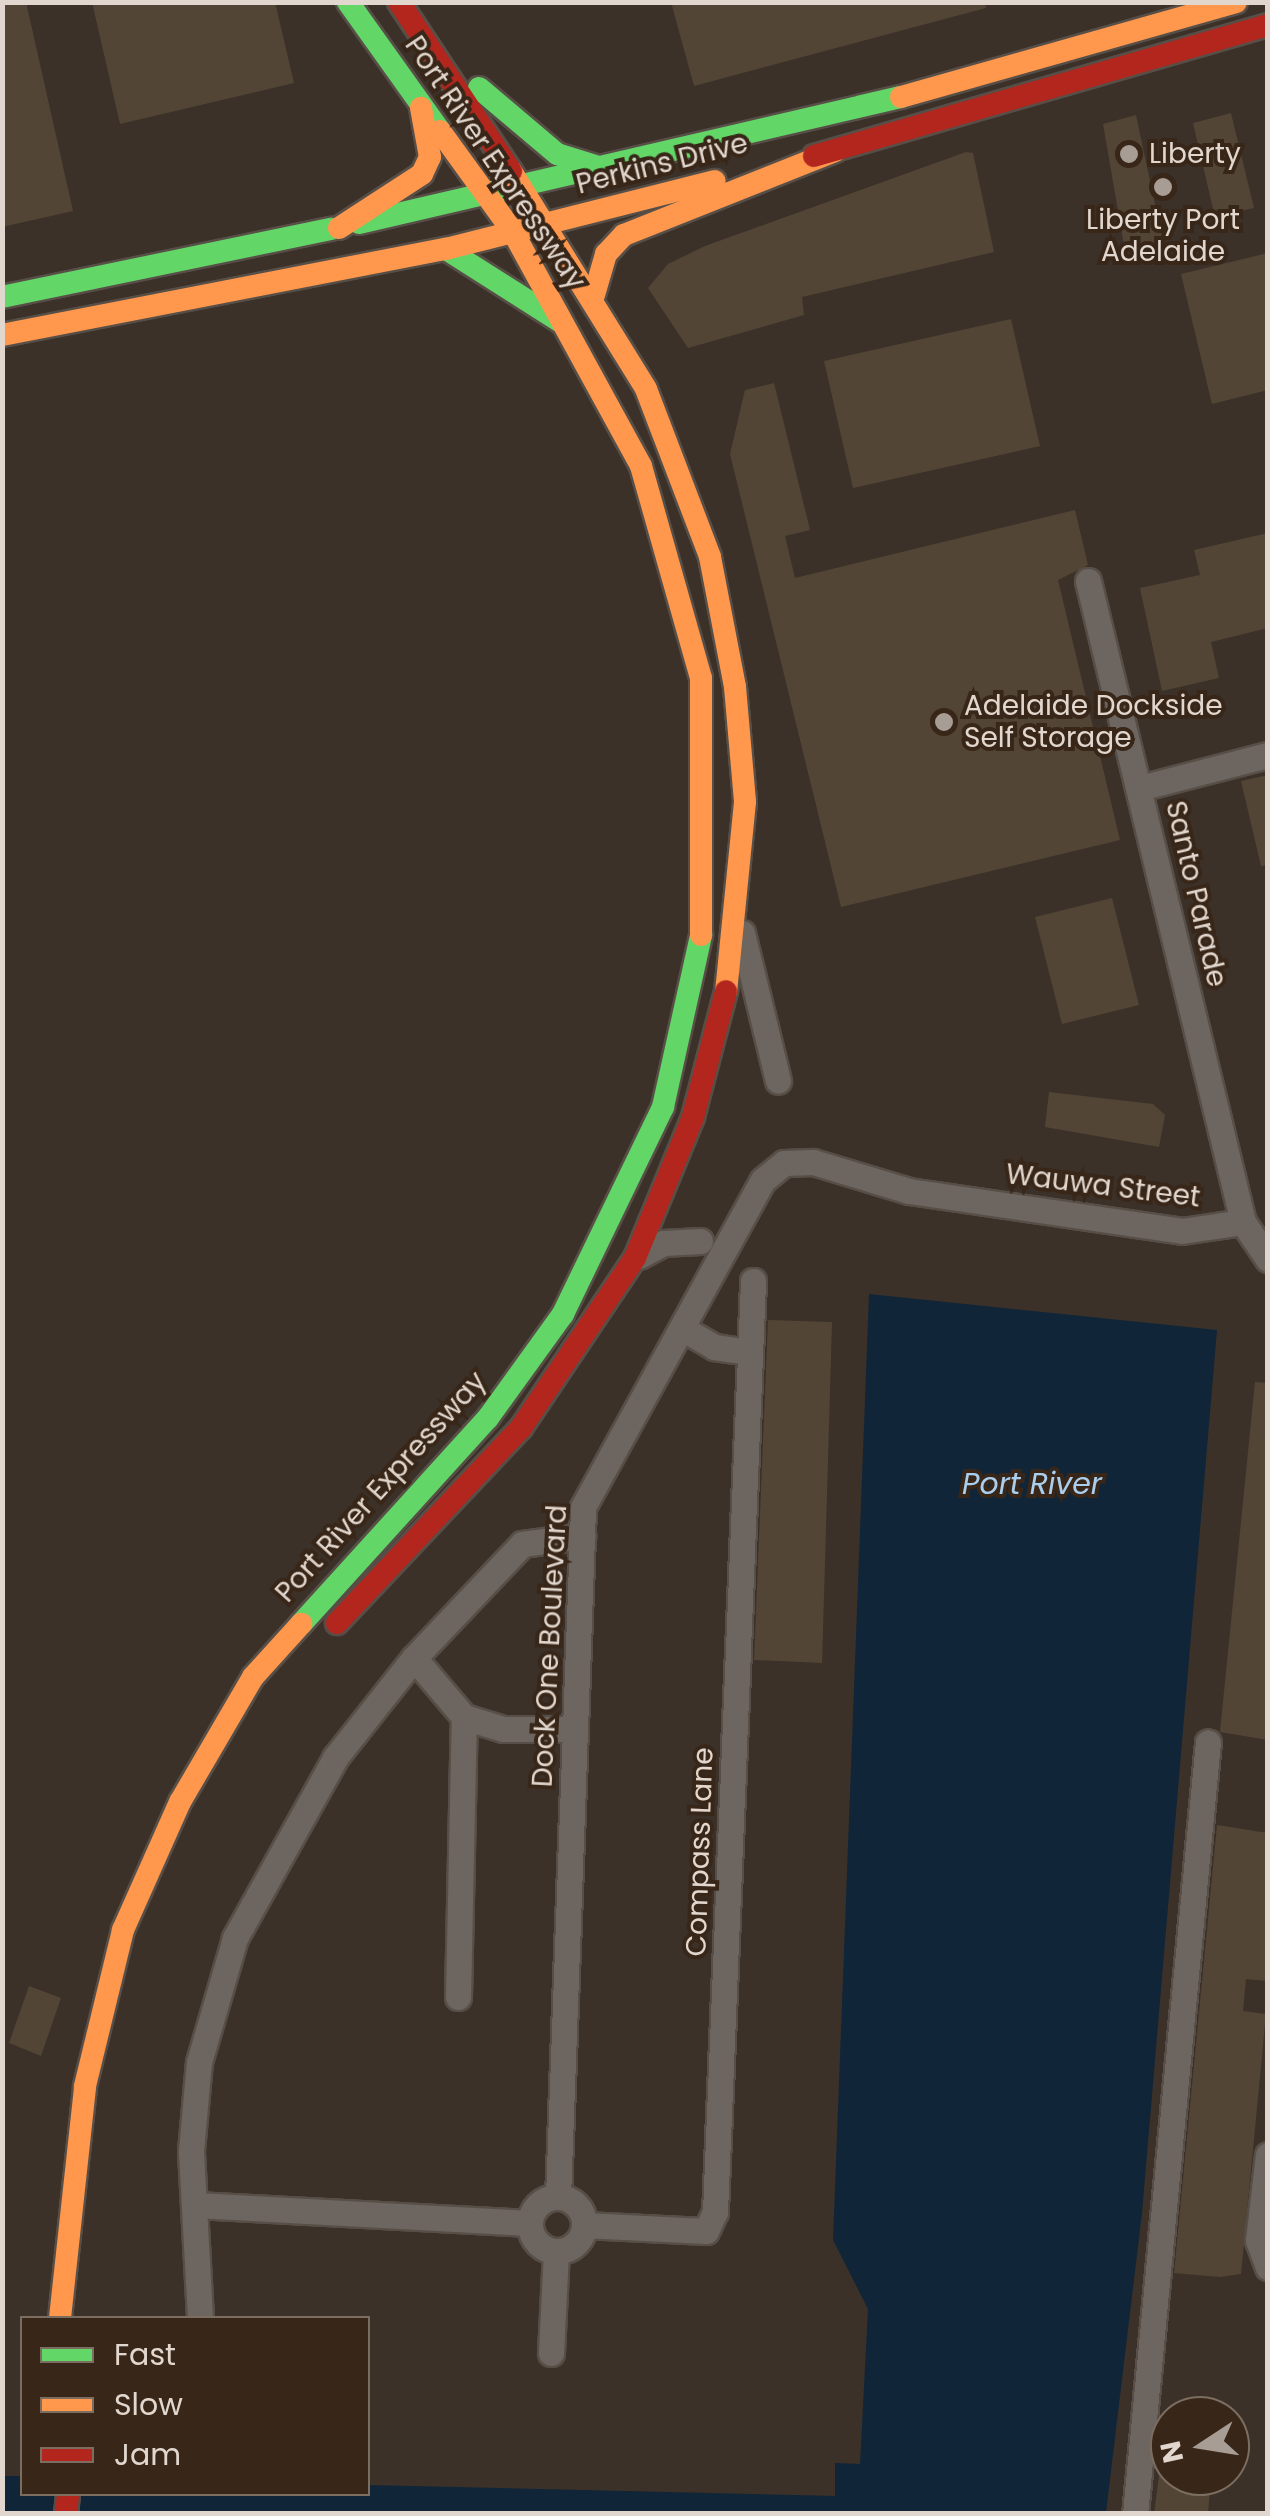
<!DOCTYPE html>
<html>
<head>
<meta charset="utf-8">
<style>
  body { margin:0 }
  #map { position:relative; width:1270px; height:2516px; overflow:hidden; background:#3b3129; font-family:Poppins,sans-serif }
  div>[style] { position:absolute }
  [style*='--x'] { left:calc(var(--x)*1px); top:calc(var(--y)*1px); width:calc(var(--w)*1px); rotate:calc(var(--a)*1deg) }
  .water>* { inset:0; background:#102537 }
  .building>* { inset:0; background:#534536 }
  .roads { filter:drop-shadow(2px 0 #574f47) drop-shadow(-2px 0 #574f47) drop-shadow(0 2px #574f47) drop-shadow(0 -2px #574f47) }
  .street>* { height:25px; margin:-12.5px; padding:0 12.5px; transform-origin:12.5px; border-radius:12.5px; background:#6d6660 }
  .street>.ring { margin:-12.5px; padding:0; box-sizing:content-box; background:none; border:25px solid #6d6660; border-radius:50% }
  .fast>* { height:22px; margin:-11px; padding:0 11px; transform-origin:11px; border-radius:11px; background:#63d668 }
  .slow>* { height:22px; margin:-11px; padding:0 11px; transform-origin:11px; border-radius:11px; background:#ff974d }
  .jam>* { height:22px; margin:-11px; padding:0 11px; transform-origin:11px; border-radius:11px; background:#b3261e }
  .dots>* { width:28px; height:28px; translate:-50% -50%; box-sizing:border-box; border:5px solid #382618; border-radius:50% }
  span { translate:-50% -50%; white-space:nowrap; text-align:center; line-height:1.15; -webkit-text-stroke:8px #382618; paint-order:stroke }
  .poi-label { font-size:28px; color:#e2d7ce }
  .left { translate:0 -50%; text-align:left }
  .street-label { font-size:28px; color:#e2d7ce }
  .water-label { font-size:30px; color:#aaceee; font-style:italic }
  .frame { position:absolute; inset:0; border:5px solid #e2d7ce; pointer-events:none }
  .legend { position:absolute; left:20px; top:2316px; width:350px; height:180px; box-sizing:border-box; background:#382618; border:2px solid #7c6d61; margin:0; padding:12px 18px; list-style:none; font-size:30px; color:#e2d7ce }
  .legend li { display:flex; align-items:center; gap:20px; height:50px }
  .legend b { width:50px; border:2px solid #7c6d61 }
  .north { position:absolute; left:1150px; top:2396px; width:100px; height:100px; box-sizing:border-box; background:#382618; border:2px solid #7c6d61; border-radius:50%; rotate:258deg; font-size:28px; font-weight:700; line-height:40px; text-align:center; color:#e2d7ce }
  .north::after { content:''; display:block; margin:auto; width:35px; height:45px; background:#a89d94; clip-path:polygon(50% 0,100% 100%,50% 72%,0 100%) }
</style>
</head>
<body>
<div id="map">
  <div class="water">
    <div style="clip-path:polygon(869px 1294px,1217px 1330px,1142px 2213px,1106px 2513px,3px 2514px,2px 2476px,22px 2476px,22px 2494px,368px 2494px,368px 2485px,835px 2496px,835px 2463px,860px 2464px,868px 2309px,833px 2240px)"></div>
  </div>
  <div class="building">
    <div style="clip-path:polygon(2px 2px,26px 2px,73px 211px,2px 227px)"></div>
    <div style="clip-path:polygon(92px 2px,275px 2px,294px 83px,120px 124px)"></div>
    <div style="clip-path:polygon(671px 2px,985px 2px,986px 8px,694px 86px)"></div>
    <div style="clip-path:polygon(1231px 113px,1254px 208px,1215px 217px,1193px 123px)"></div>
    <div style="clip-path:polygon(1136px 115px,1163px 242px,1125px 251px,1103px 124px)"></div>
    <div style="clip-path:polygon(966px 152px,973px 153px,994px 252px,802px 297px,804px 315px,688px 348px,648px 288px,668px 264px,705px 246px)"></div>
    <div style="clip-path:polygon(1268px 253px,1268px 390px,1212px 404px,1181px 274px)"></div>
    <div style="clip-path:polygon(1011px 319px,1040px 446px,853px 488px,824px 361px)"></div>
    <div style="clip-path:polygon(774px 383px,810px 530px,785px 536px,795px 578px,1075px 510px,1088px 565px,1058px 580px,1120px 840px,841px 907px,730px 454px,745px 390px)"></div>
    <div style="clip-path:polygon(1268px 533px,1268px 628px,1211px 642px,1219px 678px,1162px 691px,1140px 588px,1200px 575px,1194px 550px)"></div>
    <div style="clip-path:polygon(1268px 775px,1268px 865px,1261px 866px,1241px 781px)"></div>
    <div style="clip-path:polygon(1112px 898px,1139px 1005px,1062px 1024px,1035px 917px)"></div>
    <div style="clip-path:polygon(1049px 1092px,1153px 1104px,1165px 1115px,1159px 1147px,1045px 1127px)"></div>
    <div style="clip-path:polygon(768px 1320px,832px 1322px,822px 1663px,754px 1660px)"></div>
    <div style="clip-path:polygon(1255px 1382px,1268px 1383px,1268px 1740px,1220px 1732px)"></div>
    <div style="clip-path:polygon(1217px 1825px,1268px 1833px,1268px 1981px,1246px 1979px,1243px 2011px,1266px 2014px,1241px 2274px,1220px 2277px,1174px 2273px)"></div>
    <div style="clip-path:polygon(29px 1986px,61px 1998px,41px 2056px,9px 2043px)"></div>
    <div style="clip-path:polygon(1159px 2476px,1211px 2476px,1208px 2514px,1154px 2514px)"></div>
  </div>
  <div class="roads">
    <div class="street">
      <div style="--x:1088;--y:581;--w:659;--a:76.41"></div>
      <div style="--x:1243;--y:1222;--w:45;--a:56"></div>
      <div style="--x:1140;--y:788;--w:132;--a:-14.5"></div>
      <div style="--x:742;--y:933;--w:152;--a:76.3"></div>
      <div style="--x:639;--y:1256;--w:27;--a:-28"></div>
      <div style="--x:663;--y:1243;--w:37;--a:-3"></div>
      <div style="--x:685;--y:1330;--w:34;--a:30"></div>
      <div style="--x:714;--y:1347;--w:36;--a:8"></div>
      <div style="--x:414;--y:1658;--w:77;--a:49.7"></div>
      <div style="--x:464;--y:1717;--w:41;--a:17.1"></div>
      <div style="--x:503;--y:1729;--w:72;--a:0"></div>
      <div style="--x:458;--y:1997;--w:280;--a:-88.8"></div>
      <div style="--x:1268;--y:2155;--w:86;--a:96.7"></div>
      <div style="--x:1258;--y:2240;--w:29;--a:70"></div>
      <div style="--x:558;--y:2197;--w:690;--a:-87.92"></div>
      <div style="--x:583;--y:1507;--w:373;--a:-61.2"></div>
      <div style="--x:763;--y:1180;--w:27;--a:-39"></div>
      <div style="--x:784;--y:1163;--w:29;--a:-2"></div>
      <div style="--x:813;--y:1162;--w:100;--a:16.8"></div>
      <div style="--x:909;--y:1191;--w:276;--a:8.3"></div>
      <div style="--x:1182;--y:1231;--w:62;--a:-8.4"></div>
      <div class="ring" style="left:530px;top:2197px;width:29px;height:29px"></div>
      <div style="--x:196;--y:2205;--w:334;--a:3.1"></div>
      <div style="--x:584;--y:2225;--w:122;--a:2.8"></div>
      <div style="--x:706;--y:2231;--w:21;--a:-65"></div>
      <div style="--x:715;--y:2212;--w:932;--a:-87.66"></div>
      <div style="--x:200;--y:2318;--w:167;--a:-93.1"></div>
      <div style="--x:191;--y:2151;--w:89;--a:-84.9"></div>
      <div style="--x:199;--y:2062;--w:129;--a:-73.8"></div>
      <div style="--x:235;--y:1938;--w:206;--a:-60.9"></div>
      <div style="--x:335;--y:1758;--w:127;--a:-51.7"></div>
      <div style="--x:414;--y:1658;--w:157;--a:-46.5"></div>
      <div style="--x:522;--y:1544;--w:61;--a:-7.6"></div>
      <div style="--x:551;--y:2353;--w:102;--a:-87.2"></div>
      <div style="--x:1135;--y:2514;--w:775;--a:-84.6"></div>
    </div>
    <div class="fast">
      <div style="--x:348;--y:2;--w:158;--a:54.5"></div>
      <div style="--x:479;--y:88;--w:102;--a:40.2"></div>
      <div style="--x:557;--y:154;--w:47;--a:17.3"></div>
      <div style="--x:359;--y:223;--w:556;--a:-13.09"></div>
      <div style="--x:446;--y:249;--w:136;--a:32.4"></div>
      <div style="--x:2;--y:297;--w:336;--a:-11.7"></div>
      <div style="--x:301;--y:1624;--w:278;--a:-47.8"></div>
      <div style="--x:488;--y:1418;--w:128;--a:-54.2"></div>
      <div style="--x:563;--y:1314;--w:230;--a:-64.2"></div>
      <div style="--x:663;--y:1107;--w:176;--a:-77.5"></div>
    </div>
    <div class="slow">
      <div style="--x:901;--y:97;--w:348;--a:-15.8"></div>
      <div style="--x:440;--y:131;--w:125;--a:54.1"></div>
      <div style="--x:513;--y:232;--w:267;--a:61.3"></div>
      <div style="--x:641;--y:466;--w:220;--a:74.2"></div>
      <div style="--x:701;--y:678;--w:257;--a:90"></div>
      <div style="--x:511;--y:171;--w:256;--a:58.2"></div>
      <div style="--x:646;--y:389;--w:180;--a:69.1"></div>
      <div style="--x:710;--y:557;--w:132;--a:79.1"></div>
      <div style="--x:735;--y:687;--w:115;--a:85"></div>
      <div style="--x:745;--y:802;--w:190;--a:95.7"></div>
      <div style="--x:339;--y:228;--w:99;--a:-33"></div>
      <div style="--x:422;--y:174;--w:19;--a:-65"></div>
      <div style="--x:430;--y:157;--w:50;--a:-100.4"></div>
      <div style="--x:594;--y:295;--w:43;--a:-73.7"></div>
      <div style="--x:606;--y:254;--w:26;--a:-47"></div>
      <div style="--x:624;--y:235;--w:227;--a:-21.7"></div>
      <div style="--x:2;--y:335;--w:452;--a:-11"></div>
      <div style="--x:446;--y:249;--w:277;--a:-14.2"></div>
      <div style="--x:60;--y:2318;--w:233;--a:-83.8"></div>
      <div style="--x:85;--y:2086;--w:161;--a:-76.3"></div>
      <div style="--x:123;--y:1930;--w:140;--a:-66"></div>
      <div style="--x:180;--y:1802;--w:145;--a:-59.7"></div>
      <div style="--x:253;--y:1677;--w:72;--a:-47.8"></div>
    </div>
    <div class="jam">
      <div style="--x:399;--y:2;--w:203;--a:56.5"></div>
      <div style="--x:814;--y:156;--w:473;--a:-16.1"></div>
      <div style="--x:337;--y:1623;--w:268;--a:-46.7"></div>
      <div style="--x:521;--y:1428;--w:205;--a:-56.2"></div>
      <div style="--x:635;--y:1258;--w:152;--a:-67.6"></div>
      <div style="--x:693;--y:1117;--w:130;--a:-75.3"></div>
      <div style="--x:66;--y:2514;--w:20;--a:-84"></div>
    </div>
  </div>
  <div class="dots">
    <div style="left:1129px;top:154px;background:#a89d94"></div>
    <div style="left:1163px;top:187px;background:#a89d94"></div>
    <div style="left:944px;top:722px;background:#a89d94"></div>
  </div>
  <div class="poi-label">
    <span class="left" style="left:1149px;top:154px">Liberty</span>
    <span style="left:1163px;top:236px">Liberty Port<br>Adelaide</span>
    <span class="left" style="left:964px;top:722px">Adelaide Dockside<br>Self Storage</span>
  </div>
  <div class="street-label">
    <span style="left:495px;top:163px;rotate:56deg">Port River Expressway</span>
    <span style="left:662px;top:164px;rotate:-14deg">Perkins Drive</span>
    <span style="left:1196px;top:894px;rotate:77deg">Santo Parade</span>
    <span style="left:1103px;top:1186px;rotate:7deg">Wauwa Street</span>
    <span style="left:381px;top:1487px;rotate:-48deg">Port River Expressway</span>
    <span style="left:550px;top:1646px;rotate:-87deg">Dock One Boulevard</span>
    <span style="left:700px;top:1852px;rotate:-88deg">Compass Lane</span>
  </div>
  <div class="water-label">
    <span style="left:1032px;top:1484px">Port River</span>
  </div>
  <div class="frame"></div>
  <ul class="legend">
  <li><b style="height:12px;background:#63d668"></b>Fast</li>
  <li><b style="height:12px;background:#ff974d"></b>Slow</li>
  <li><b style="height:12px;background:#b3261e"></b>Jam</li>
  </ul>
  <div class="north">N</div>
</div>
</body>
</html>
